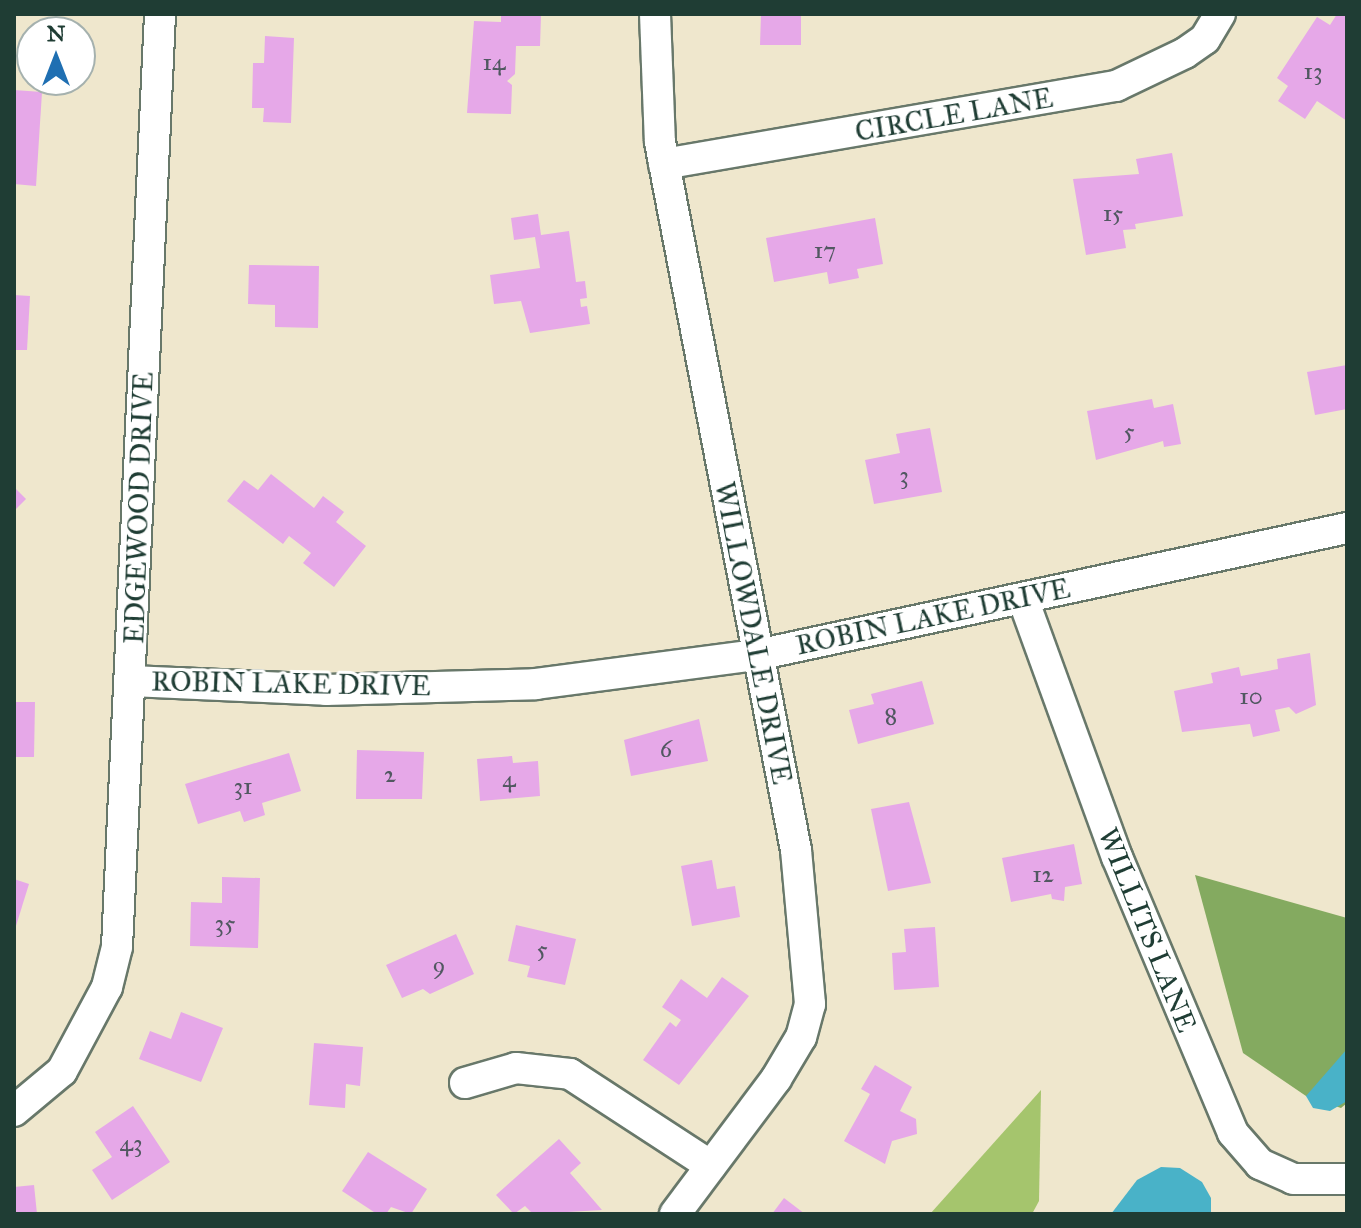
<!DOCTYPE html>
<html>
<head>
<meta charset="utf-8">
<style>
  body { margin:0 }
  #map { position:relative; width:1361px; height:1228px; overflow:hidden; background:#efe7cd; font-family:"IM FELL Great Primer",serif }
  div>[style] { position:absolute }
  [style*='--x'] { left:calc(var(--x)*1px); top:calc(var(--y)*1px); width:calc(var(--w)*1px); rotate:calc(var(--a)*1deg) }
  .green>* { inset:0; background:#a5c56d }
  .forest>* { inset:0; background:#84aa60 }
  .water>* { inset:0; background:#49b2c8 }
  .building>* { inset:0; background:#e6a8e8 }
  .roads { filter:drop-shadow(2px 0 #68786a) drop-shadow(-2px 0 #68786a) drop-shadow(0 2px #68786a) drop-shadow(0 -2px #68786a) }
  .minor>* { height:30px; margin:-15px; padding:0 15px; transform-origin:15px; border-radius:15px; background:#fff }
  span { translate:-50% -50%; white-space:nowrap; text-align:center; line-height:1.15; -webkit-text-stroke:6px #fff; paint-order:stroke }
  .number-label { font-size:24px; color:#515861 }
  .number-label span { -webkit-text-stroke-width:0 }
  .street-label { font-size:28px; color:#1f3d34 }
  .frame { position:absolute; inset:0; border:16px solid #1f3d34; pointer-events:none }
  .north { position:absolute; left:16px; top:16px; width:80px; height:80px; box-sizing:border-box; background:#fff; border:2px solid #a5b1ae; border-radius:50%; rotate:0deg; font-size:22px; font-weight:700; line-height:32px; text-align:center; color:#1f3d34 }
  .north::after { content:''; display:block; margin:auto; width:28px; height:36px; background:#1f6fb2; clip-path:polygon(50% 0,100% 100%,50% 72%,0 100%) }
</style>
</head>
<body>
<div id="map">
  <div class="green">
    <div style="clip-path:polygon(1041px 1090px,1039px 1201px,1032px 1214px,930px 1214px)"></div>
  </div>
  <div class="forest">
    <div style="clip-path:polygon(1195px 875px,1347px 918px,1347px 1103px,1341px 1108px,1306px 1096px,1243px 1053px)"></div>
  </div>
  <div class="water">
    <div style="clip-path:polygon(1347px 1049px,1347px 1101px,1330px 1111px,1313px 1108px,1306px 1096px)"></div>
    <div style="clip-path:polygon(1161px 1167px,1180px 1168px,1202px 1182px,1211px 1198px,1211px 1214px,1111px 1214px,1137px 1180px)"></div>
  </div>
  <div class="building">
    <div style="clip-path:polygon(501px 14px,541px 15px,540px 46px,516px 46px,515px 74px,507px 81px,512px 85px,511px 114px,467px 113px,474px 21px,501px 22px)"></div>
    <div style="clip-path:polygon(761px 14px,801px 14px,801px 45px,760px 45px)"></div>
    <div style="clip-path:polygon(1337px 14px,1347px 14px,1347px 121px,1317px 101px,1305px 119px,1278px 101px,1288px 86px,1277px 78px,1317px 17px,1330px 25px)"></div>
    <div style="clip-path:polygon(265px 36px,294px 38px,291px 123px,263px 122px,264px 108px,252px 108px,253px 63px,264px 63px)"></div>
    <div style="clip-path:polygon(14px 90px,42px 92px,36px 186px,14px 184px)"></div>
    <div style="clip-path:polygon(1172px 153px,1183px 216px,1135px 224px,1136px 229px,1123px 230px,1126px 248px,1086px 255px,1073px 179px,1139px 174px,1136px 159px)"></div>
    <div style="clip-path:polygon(538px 214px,541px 235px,569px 231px,576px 282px,585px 281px,587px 298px,580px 299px,581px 307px,587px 306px,590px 324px,530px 333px,521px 301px,494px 304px,490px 275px,540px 268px,535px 237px,514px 240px,511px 218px)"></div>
    <div style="clip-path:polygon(875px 218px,883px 264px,857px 269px,859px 278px,829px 284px,827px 272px,774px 282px,766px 238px)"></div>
    <div style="clip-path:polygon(249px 265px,319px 266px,318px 328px,275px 327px,275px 305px,248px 304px)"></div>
    <div style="clip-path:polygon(14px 295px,30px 296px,27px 350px,14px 350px)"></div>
    <div style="clip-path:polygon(1347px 365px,1347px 409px,1315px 415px,1307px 372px)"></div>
    <div style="clip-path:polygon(1152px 399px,1154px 408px,1173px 404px,1181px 444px,1164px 447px,1163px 441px,1096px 460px,1087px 411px)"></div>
    <div style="clip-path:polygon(930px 428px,942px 492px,874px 504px,865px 460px,900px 453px,896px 434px)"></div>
    <div style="clip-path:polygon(271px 474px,314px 508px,323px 496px,344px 512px,336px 522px,366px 546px,334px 587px,303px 563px,311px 553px,289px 536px,283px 544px,227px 501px,244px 480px,258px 490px)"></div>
    <div style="clip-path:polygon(14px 487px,26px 499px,14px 511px)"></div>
    <div style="clip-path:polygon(1310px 653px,1316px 705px,1296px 714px,1289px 707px,1275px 710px,1280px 731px,1253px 737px,1250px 724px,1182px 732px,1174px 691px,1213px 683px,1211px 673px,1239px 667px,1241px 676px,1278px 669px,1277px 659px)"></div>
    <div style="clip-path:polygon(922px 681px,934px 724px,858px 744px,849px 710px,874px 704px,871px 694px)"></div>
    <div style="clip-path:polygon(14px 702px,35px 702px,34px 757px,14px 757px)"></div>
    <div style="clip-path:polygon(699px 719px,708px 761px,631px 776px,624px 740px)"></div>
    <div style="clip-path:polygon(357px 750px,424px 752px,422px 799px,356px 799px)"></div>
    <div style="clip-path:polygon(289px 753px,301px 791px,262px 803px,265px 815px,244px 822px,240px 811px,198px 824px,185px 784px)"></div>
    <div style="clip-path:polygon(512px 756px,513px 763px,538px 761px,540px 796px,480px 801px,477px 759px)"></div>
    <div style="clip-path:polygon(909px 802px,931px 883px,888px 891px,871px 809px)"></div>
    <div style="clip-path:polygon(1074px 844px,1082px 884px,1065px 887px,1064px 901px,1052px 899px,1051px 894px,1011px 902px,1002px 858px)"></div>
    <div style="clip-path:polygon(712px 860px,717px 889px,735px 886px,740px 917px,692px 926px,681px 866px)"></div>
    <div style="clip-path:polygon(222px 877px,260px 878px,258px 948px,190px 946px,191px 902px,222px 903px)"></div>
    <div style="clip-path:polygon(14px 879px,29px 884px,15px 929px,14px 929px)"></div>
    <div style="clip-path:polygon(516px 925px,576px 939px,565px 985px,527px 977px,530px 966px,508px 961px)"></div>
    <div style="clip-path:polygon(935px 927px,939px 987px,894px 990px,892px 953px,906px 952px,904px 929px)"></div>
    <div style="clip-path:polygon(456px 934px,474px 974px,430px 994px,423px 989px,402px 998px,386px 965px)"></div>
    <div style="clip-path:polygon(722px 977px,749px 996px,679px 1085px,643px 1060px,670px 1022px,676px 1027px,681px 1020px,662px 1007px,681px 979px,707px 998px)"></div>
    <div style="clip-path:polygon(181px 1012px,223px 1028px,201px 1082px,139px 1059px,150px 1031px,171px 1039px)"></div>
    <div style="clip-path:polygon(314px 1043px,363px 1047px,360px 1086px,346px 1084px,345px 1108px,309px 1105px)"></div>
    <div style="clip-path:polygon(875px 1065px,912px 1087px,900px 1111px,916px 1119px,917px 1134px,892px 1141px,885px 1164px,844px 1141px,870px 1094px,861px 1089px)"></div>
    <div style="clip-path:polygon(133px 1106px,170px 1162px,112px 1200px,92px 1170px,112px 1157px,95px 1132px)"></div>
    <div style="clip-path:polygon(559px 1139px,581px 1163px,570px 1173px,602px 1210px,533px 1214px,525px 1206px,514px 1214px,496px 1195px)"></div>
    <div style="clip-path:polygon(368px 1152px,427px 1189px,411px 1214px,391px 1207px,386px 1214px,377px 1214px,342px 1191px)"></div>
    <div style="clip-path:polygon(34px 1185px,37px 1214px,14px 1214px,14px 1187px)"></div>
    <div style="clip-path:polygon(784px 1198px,805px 1214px,772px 1214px)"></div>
  </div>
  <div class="roads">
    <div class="minor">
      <div style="--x:655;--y:14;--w:128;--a:87.8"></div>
      <div style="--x:660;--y:142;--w:721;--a:79.13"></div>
      <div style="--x:796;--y:850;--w:155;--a:84.8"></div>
      <div style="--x:810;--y:1004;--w:34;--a:105"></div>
      <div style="--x:801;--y:1037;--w:49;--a:120.8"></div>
      <div style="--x:776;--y:1079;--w:169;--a:126.8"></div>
      <div style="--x:664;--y:164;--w:459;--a:-9.8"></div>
      <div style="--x:1116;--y:86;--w:76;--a:-25.6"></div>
      <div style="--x:1185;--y:53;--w:24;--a:-35"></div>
      <div style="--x:1205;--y:39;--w:29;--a:-59"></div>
      <div style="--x:1023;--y:599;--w:275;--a:70"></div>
      <div style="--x:1117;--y:857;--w:299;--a:67.2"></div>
      <div style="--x:1233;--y:1133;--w:41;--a:48.9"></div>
      <div style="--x:1260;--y:1164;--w:36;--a:24"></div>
      <div style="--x:1293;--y:1179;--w:54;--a:0"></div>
      <div style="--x:131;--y:681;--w:195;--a:2.6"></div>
      <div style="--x:326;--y:690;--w:210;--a:-1.6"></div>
      <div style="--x:536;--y:684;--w:223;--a:-7.5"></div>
      <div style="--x:757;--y:655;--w:604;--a:-12.15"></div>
      <div style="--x:465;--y:1083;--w:53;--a:-16.4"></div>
      <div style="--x:516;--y:1068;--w:54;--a:6.3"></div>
      <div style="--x:570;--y:1074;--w:168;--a:33.1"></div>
      <div style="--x:14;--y:1111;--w:62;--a:-39.8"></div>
      <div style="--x:62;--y:1071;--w:95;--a:-61.8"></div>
      <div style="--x:107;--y:987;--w:41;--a:-76"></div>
      <div style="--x:117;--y:947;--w:934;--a:-87.36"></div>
    </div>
  </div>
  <div class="number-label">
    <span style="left:494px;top:63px">14</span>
    <span style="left:1313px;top:72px">13</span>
    <span style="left:1113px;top:214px">15</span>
    <span style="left:825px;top:251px">17</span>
    <span style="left:1129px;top:432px">5</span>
    <span style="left:904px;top:476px">3</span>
    <span style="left:1251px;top:697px">10</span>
    <span style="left:891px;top:717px">8</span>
    <span style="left:666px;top:750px">6</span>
    <span style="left:390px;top:775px">2</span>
    <span style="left:509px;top:780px">4</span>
    <span style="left:243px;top:787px">31</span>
    <span style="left:1043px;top:875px">12</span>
    <span style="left:225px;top:924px">35</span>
    <span style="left:542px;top:950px">5</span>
    <span style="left:439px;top:966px">9</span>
    <span style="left:131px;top:1144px">43</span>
  </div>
  <div class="street-label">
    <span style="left:954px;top:115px;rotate:-10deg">CIRCLE LANE</span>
    <span style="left:139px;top:508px;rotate:-88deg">EDGEWOOD DRIVE</span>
    <span style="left:933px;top:617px;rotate:-12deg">ROBIN LAKE DRIVE</span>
    <span style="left:753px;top:633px;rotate:79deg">WILLOWDALE DRIVE</span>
    <span style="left:291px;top:684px;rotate:1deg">ROBIN LAKE DRIVE</span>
    <span style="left:1147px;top:930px;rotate:68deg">WILLITS LANE</span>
  </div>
  <div class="frame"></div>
  <div class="north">N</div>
</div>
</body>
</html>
